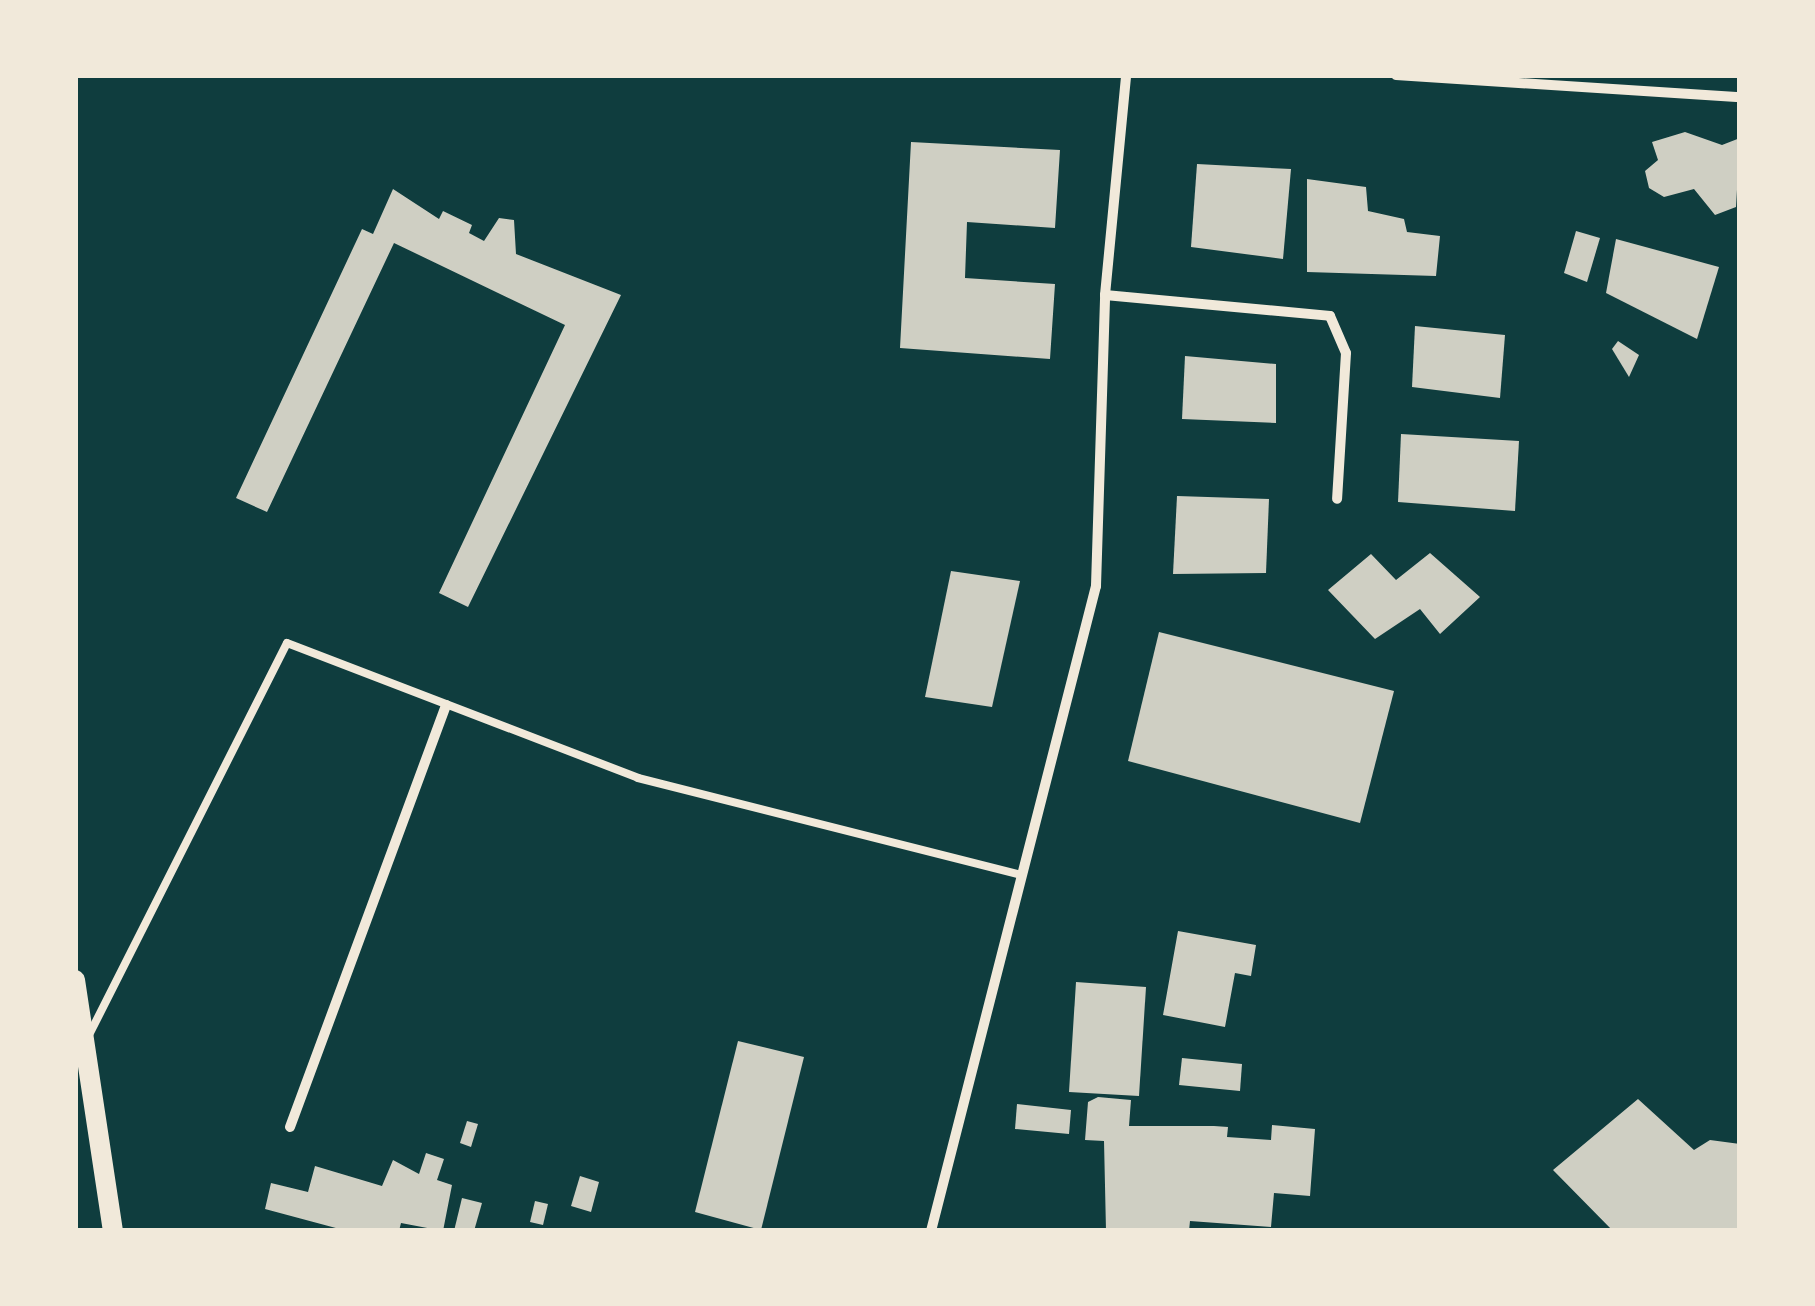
<!DOCTYPE html>
<html>
<head>
<meta charset="utf-8">
<style>
  body { margin:0 }
  #map { position:relative; width:1815px; height:1306px; overflow:hidden; background:#0f3d3e; font-family:"Work Sans",sans-serif }
  div>[style] { position:absolute }
  [style*='--x'] { left:calc(var(--x)*1px); top:calc(var(--y)*1px); width:calc(var(--w)*1px); rotate:calc(var(--a)*1deg) }
  .building>* { inset:0; background:#cfcfc3 }
  .service>* { height:8px; margin:-4px; padding:0 4px; transform-origin:4px; border-radius:4px; background:#f1e9da }
  .minor>* { height:10px; margin:-5px; padding:0 5px; transform-origin:5px; border-radius:5px; background:#f1e9da }
  .secondary>* { height:20px; margin:-10px; padding:0 10px; transform-origin:10px; border-radius:10px; background:#f1e9da }
  span { translate:-50% -50%; white-space:nowrap; text-align:center; line-height:1.15; -webkit-text-stroke:10px #f1e9da; paint-order:stroke }
  .frame { position:absolute; inset:0; border:78px solid #f1e9da; pointer-events:none }
</style>
</head>
<body>
<div id="map">
  <div class="building">
    <div style="clip-path:polygon(1685px 132px,1722px 145px,1740px 138px,1736px 207px,1715px 215px,1694px 189px,1664px 197px,1649px 188px,1645px 171px,1658px 160px,1652px 142px)"></div>
    <div style="clip-path:polygon(911px 142px,1060px 150px,1055px 228px,967px 222px,965px 278px,1055px 284px,1050px 359px,900px 348px)"></div>
    <div style="clip-path:polygon(1197px 164px,1291px 169px,1283px 259px,1191px 247px)"></div>
    <div style="clip-path:polygon(1307px 179px,1366px 187px,1368px 211px,1404px 219px,1407px 232px,1440px 236px,1436px 276px,1307px 272px)"></div>
    <div style="clip-path:polygon(393px 189px,439px 219px,443px 211px,472px 225px,469px 233px,484px 241px,499px 218px,514px 220px,516px 254px,621px 295px,468px 607px,439px 593px,565px 325px,394px 243px,267px 512px,236px 498px,362px 229px,373px 234px)"></div>
    <div style="clip-path:polygon(1576px 231px,1600px 238px,1587px 282px,1564px 273px)"></div>
    <div style="clip-path:polygon(1616px 239px,1719px 267px,1697px 339px,1606px 293px)"></div>
    <div style="clip-path:polygon(1415px 326px,1505px 335px,1500px 398px,1412px 387px)"></div>
    <div style="clip-path:polygon(1618px 341px,1639px 355px,1629px 377px,1612px 349px)"></div>
    <div style="clip-path:polygon(1185px 356px,1276px 364px,1276px 423px,1182px 419px)"></div>
    <div style="clip-path:polygon(1401px 434px,1519px 441px,1515px 511px,1398px 502px)"></div>
    <div style="clip-path:polygon(1177px 496px,1269px 499px,1266px 573px,1173px 574px)"></div>
    <div style="clip-path:polygon(1430px 553px,1480px 597px,1440px 634px,1420px 609px,1375px 639px,1328px 590px,1371px 554px,1396px 580px)"></div>
    <div style="clip-path:polygon(951px 571px,1020px 581px,992px 707px,925px 697px)"></div>
    <div style="clip-path:polygon(1159px 632px,1394px 691px,1360px 823px,1128px 761px)"></div>
    <div style="clip-path:polygon(1178px 931px,1256px 945px,1251px 976px,1235px 973px,1225px 1027px,1163px 1015px)"></div>
    <div style="clip-path:polygon(1076px 982px,1146px 987px,1139px 1096px,1069px 1092px)"></div>
    <div style="clip-path:polygon(738px 1041px,804px 1057px,761px 1230px,695px 1212px)"></div>
    <div style="clip-path:polygon(1182px 1058px,1242px 1064px,1240px 1091px,1179px 1085px)"></div>
    <div style="clip-path:polygon(1098px 1097px,1131px 1100px,1129px 1126px,1214px 1126px,1228px 1127px,1227px 1137px,1271px 1140px,1272px 1125px,1315px 1129px,1310px 1196px,1274px 1193px,1271px 1227px,1190px 1221px,1189px 1231px,1106px 1231px,1104px 1141px,1085px 1140px,1088px 1102px)"></div>
    <div style="clip-path:polygon(1638px 1099px,1694px 1150px,1710px 1140px,1740px 1144px,1740px 1231px,1613px 1231px,1553px 1170px)"></div>
    <div style="clip-path:polygon(1017px 1104px,1071px 1110px,1069px 1134px,1015px 1129px)"></div>
    <div style="clip-path:polygon(467px 1121px,478px 1124px,471px 1147px,460px 1143px)"></div>
    <div style="clip-path:polygon(426px 1153px,444px 1159px,437px 1180px,452px 1185px,443px 1231px,401px 1223px,399px 1231px,347px 1231px,265px 1209px,271px 1183px,308px 1192px,315px 1166px,382px 1186px,393px 1160px,419px 1174px)"></div>
    <div style="clip-path:polygon(580px 1176px,599px 1182px,591px 1212px,571px 1206px)"></div>
    <div style="clip-path:polygon(462px 1198px,482px 1203px,474px 1231px,454px 1231px)"></div>
    <div style="clip-path:polygon(535px 1201px,548px 1204px,543px 1225px,530px 1222px)"></div>
  </div>
  <div class="service">
    <div style="--x:89;--y:1035;--w:439;--a:-63.2"></div>
    <div style="--x:287;--y:643;--w:376;--a:21"></div>
    <div style="--x:638;--y:778;--w:396;--a:14.2"></div>
  </div>
  <div class="minor">
    <div style="--x:1396;--y:75;--w:345;--a:3.7"></div>
    <div style="--x:1105;--y:295;--w:226;--a:5.3"></div>
    <div style="--x:1330;--y:316;--w:40;--a:66.6"></div>
    <div style="--x:1346;--y:353;--w:146;--a:93.5"></div>
    <div style="--x:290;--y:1127;--w:450;--a:-69.7"></div>
    <div style="--x:931;--y:1231;--w:666;--a:-75.65"></div>
    <div style="--x:1096;--y:586;--w:291;--a:-88.2"></div>
    <div style="--x:1105;--y:295;--w:221;--a:-84.5"></div>
  </div>
  <div class="secondary">
    <div style="--x:75;--y:980;--w:254;--a:81.4"></div>
  </div>
  <div class="frame"></div>
</div>
</body>
</html>
